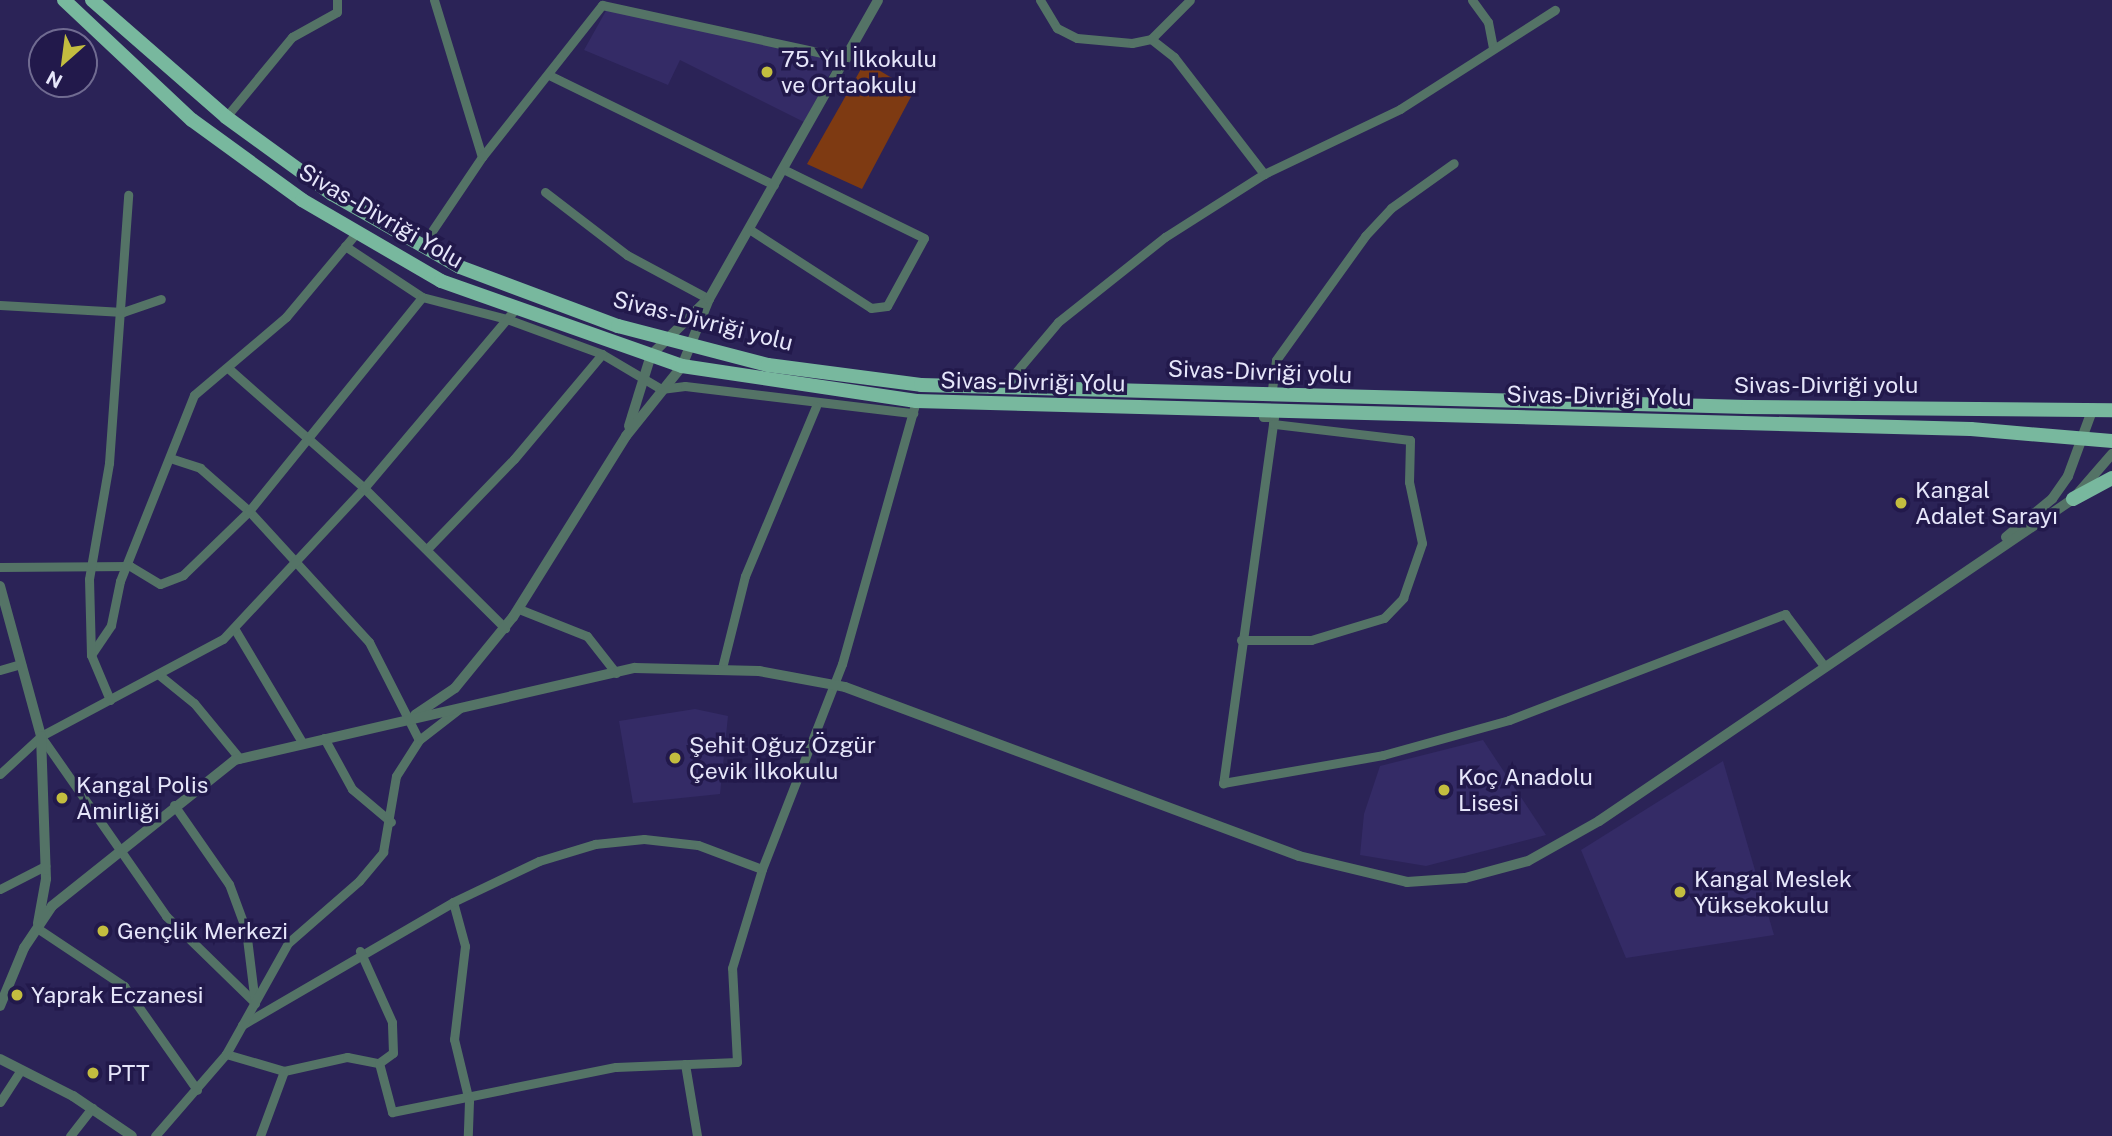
<!DOCTYPE html>
<html>
<head>
<meta charset="utf-8">
<style>
  body { margin:0 }
  #map { position:relative; width:2112px; height:1136px; overflow:hidden; background:#2b2357; font-family:"Public Sans",sans-serif }
  div>[style] { position:absolute }
  [style*='--x'] { left:calc(var(--x)*1px); top:calc(var(--y)*1px); width:calc(var(--w)*1px); rotate:calc(var(--a)*1deg) }
  .built>* { inset:0; background:#342b66 }
  .green>* { inset:0; background:#7e3a12 }
  .minor>* { height:9px; margin:-4.5px; padding:0 4.5px; transform-origin:4.5px; border-radius:4.5px; background:#547366 }
  .tertiary>* { height:10px; margin:-5px; padding:0 5px; transform-origin:5px; border-radius:5px; background:#547366 }
  .primary>* { height:14px; margin:-7px; padding:0 7px; transform-origin:7px; border-radius:7px; background:#78b89e }
  .dots>* { width:19px; height:19px; translate:-50% -50%; box-sizing:border-box; border:4px solid #22194b; border-radius:50% }
  span { translate:-50% -50%; white-space:nowrap; text-align:center; line-height:1.15; -webkit-text-stroke:7px #22194b; paint-order:stroke }
  .poi-label { font-size:23px; color:#e6e6fa }
  .left { translate:0 -50%; text-align:left }
  .street-label { font-size:23px; color:#e6e6fa }
  .north { position:absolute; left:28px; top:28px; width:70px; height:70px; box-sizing:border-box; background:#22194b; border:2px solid #706b91; border-radius:50%; rotate:208deg; font-size:19px; font-weight:700; line-height:28px; text-align:center; color:#e6e6fa }
  .north::after { content:''; display:block; margin:auto; width:24px; height:32px; background:#c3bd3f; clip-path:polygon(50% 0,100% 100%,50% 72%,0 100%) }
</style>
</head>
<body>
<div id="map">
  <div class="built">
    <div style="clip-path:polygon(607px 9px,838px 59px,804px 122px,680px 60px,668px 85px,584px 50px)"></div>
    <div style="clip-path:polygon(695px 709px,728px 716px,720px 794px,633px 803px,619px 721px)"></div>
    <div style="clip-path:polygon(1483px 740px,1546px 835px,1426px 866px,1360px 855px,1364px 814px,1380px 766px)"></div>
    <div style="clip-path:polygon(1723px 761px,1774px 935px,1626px 958px,1581px 850px)"></div>
  </div>
  <div class="green">
    <div style="clip-path:polygon(865px 62px,914px 91px,862px 189px,807px 164px)"></div>
  </div>
  <div class="minor">
    <div style="--x:434;--y:0;--w:164;--a:73"></div>
    <div style="--x:1040;--y:0;--w:33;--a:59"></div>
    <div style="--x:1057;--y:28;--w:22;--a:27"></div>
    <div style="--x:1077;--y:38;--w:55;--a:5.2"></div>
    <div style="--x:1132;--y:43;--w:19;--a:-12"></div>
    <div style="--x:1151;--y:39;--w:55;--a:-45"></div>
    <div style="--x:1472;--y:0;--w:27;--a:54"></div>
    <div style="--x:1488;--y:22;--w:25;--a:79"></div>
    <div style="--x:1151;--y:39;--w:29;--a:38"></div>
    <div style="--x:1174;--y:57;--w:148;--a:52.4"></div>
    <div style="--x:551;--y:76;--w:248;--a:26"></div>
    <div style="--x:226;--y:117;--w:104;--a:-50.5"></div>
    <div style="--x:292;--y:37;--w:51;--a:-29.1"></div>
    <div style="--x:337;--y:12;--w:12;--a:-90"></div>
    <div style="--x:545;--y:192;--w:103;--a:37.5"></div>
    <div style="--x:627;--y:255;--w:93;--a:28.2"></div>
    <div style="--x:749;--y:229;--w:145;--a:32.9"></div>
    <div style="--x:871;--y:308;--w:16;--a:-7"></div>
    <div style="--x:887;--y:306;--w:77;--a:-61.4"></div>
    <div style="--x:924;--y:238;--w:157;--a:-153.9"></div>
    <div style="--x:432;--y:231;--w:89;--a:-56"></div>
    <div style="--x:482;--y:157;--w:194;--a:-51.7"></div>
    <div style="--x:602;--y:5;--w:250;--a:12.3"></div>
    <div style="--x:345;--y:246;--w:92;--a:33.5"></div>
    <div style="--x:422;--y:297;--w:88;--a:14.5"></div>
    <div style="--x:507;--y:319;--w:101;--a:20.2"></div>
    <div style="--x:602;--y:354;--w:69;--a:30.7"></div>
    <div style="--x:661;--y:389;--w:24;--a:-7"></div>
    <div style="--x:685;--y:386;--w:230;--a:6.8"></div>
    <div style="--x:0;--y:305;--w:123;--a:3.3"></div>
    <div style="--x:123;--y:312;--w:40;--a:-18.9"></div>
    <div style="--x:228;--y:368;--w:181;--a:41.4"></div>
    <div style="--x:364;--y:488;--w:199;--a:44.8"></div>
    <div style="--x:1005;--y:385;--w:82;--a:-49.9"></div>
    <div style="--x:1058;--y:322;--w:137;--a:-38.5"></div>
    <div style="--x:1165;--y:237;--w:117;--a:-32.5"></div>
    <div style="--x:1264;--y:174;--w:151;--a:-25.5"></div>
    <div style="--x:1400;--y:109;--w:184;--a:-32.6"></div>
    <div style="--x:1271;--y:396;--w:36;--a:-82"></div>
    <div style="--x:1276;--y:360;--w:153;--a:-54.3"></div>
    <div style="--x:1365;--y:236;--w:38;--a:-47"></div>
    <div style="--x:1391;--y:208;--w:77;--a:-35.5"></div>
    <div style="--x:1263;--y:417;--w:11;--a:0"></div>
    <div style="--x:1274;--y:417;--w:370;--a:97.9"></div>
    <div style="--x:1223;--y:783;--w:162;--a:-9.9"></div>
    <div style="--x:1383;--y:755;--w:131;--a:-15.5"></div>
    <div style="--x:1509;--y:720;--w:296;--a:-21"></div>
    <div style="--x:1785;--y:614;--w:66;--a:53"></div>
    <div style="--x:170;--y:458;--w:32;--a:18"></div>
    <div style="--x:200;--y:468;--w:65;--a:41.3"></div>
    <div style="--x:249;--y:511;--w:178;--a:47.5"></div>
    <div style="--x:369;--y:642;--w:110;--a:63"></div>
    <div style="--x:427;--y:549;--w:125;--a:-46"></div>
    <div style="--x:514;--y:459;--w:137;--a:-50"></div>
    <div style="--x:0;--y:567;--w:130;--a:-0.4"></div>
    <div style="--x:130;--y:566;--w:35;--a:31"></div>
    <div style="--x:160;--y:584;--w:25;--a:-21"></div>
    <div style="--x:183;--y:575;--w:92;--a:-44.1"></div>
    <div style="--x:249;--y:511;--w:275;--a:-51"></div>
    <div style="--x:519;--y:609;--w:73;--a:21.7"></div>
    <div style="--x:587;--y:636;--w:47;--a:51.9"></div>
    <div style="--x:234;--y:628;--w:133;--a:59.2"></div>
    <div style="--x:1241;--y:640;--w:70;--a:0"></div>
    <div style="--x:1311;--y:640;--w:76;--a:-16.8"></div>
    <div style="--x:1384;--y:618;--w:28;--a:-46"></div>
    <div style="--x:1403;--y:598;--w:58;--a:-70.9"></div>
    <div style="--x:1422;--y:543;--w:62;--a:-102"></div>
    <div style="--x:1409;--y:482;--w:42;--a:-88.6"></div>
    <div style="--x:1410;--y:440;--w:138;--a:-173.3"></div>
    <div style="--x:91;--y:655;--w:36;--a:-56"></div>
    <div style="--x:111;--y:625;--w:45;--a:-78.4"></div>
    <div style="--x:120;--y:581;--w:200;--a:-68.3"></div>
    <div style="--x:194;--y:395;--w:121;--a:-40.3"></div>
    <div style="--x:286;--y:317;--w:111;--a:-50.1"></div>
    <div style="--x:722;--y:668;--w:95;--a:-76"></div>
    <div style="--x:745;--y:576;--w:184;--a:-67.3"></div>
    <div style="--x:0;--y:670;--w:22;--a:-16"></div>
    <div style="--x:158;--y:674;--w:46;--a:38.9"></div>
    <div style="--x:194;--y:703;--w:72;--a:50.6"></div>
    <div style="--x:110;--y:700;--w:49;--a:-112.9"></div>
    <div style="--x:91;--y:655;--w:76;--a:-91.5"></div>
    <div style="--x:89;--y:579;--w:118;--a:-80.2"></div>
    <div style="--x:109;--y:463;--w:269;--a:-85.9"></div>
    <div style="--x:42;--y:738;--w:217;--a:55.1"></div>
    <div style="--x:166;--y:916;--w:124;--a:44.3"></div>
    <div style="--x:324;--y:738;--w:58;--a:61.2"></div>
    <div style="--x:352;--y:789;--w:51;--a:40.2"></div>
    <div style="--x:0;--y:774;--w:56;--a:-42.8"></div>
    <div style="--x:41;--y:736;--w:206;--a:-28.1"></div>
    <div style="--x:223;--y:639;--w:207;--a:-47"></div>
    <div style="--x:364;--y:488;--w:237;--a:-49.8"></div>
    <div style="--x:174;--y:805;--w:96;--a:55.2"></div>
    <div style="--x:229;--y:884;--w:49;--a:69.7"></div>
    <div style="--x:246;--y:930;--w:74;--a:83"></div>
    <div style="--x:0;--y:889;--w:51;--a:-27.1"></div>
    <div style="--x:453;--y:902;--w:46;--a:74.7"></div>
    <div style="--x:465;--y:946;--w:94;--a:96.7"></div>
    <div style="--x:454;--y:1039;--w:64;--a:76.4"></div>
    <div style="--x:469;--y:1101;--w:35;--a:92"></div>
    <div style="--x:37;--y:928;--w:105;--a:33.7"></div>
    <div style="--x:124;--y:986;--w:127;--a:54.9"></div>
    <div style="--x:242;--y:1025;--w:244;--a:-30.2"></div>
    <div style="--x:453;--y:902;--w:95;--a:-25.5"></div>
    <div style="--x:539;--y:861;--w:59;--a:-16.9"></div>
    <div style="--x:595;--y:844;--w:49;--a:-5.8"></div>
    <div style="--x:644;--y:839;--w:54;--a:6.3"></div>
    <div style="--x:698;--y:845;--w:68;--a:20.6"></div>
    <div style="--x:226;--y:1054;--w:60;--a:16.3"></div>
    <div style="--x:284;--y:1071;--w:65;--a:-12.5"></div>
    <div style="--x:347;--y:1057;--w:33;--a:11"></div>
    <div style="--x:379;--y:1063;--w:17;--a:-36"></div>
    <div style="--x:393;--y:1053;--w:31;--a:-92"></div>
    <div style="--x:392;--y:1022;--w:78;--a:-114.3"></div>
    <div style="--x:379;--y:1063;--w:51;--a:75.1"></div>
    <div style="--x:392;--y:1112;--w:228;--a:-11.4"></div>
    <div style="--x:616;--y:1067;--w:121;--a:-2.4"></div>
    <div style="--x:737;--y:1062;--w:94;--a:-93"></div>
    <div style="--x:732;--y:968;--w:103;--a:-73.1"></div>
    <div style="--x:762;--y:869;--w:220;--a:-68.7"></div>
    <div style="--x:842;--y:664;--w:273;--a:-74.3"></div>
    <div style="--x:685;--y:1064;--w:73;--a:80.5"></div>
    <div style="--x:0;--y:1102;--w:38;--a:-57"></div>
    <div style="--x:70;--y:1136;--w:36;--a:-52"></div>
    <div style="--x:155;--y:1136;--w:108;--a:-49.1"></div>
    <div style="--x:226;--y:1054;--w:127;--a:-60.8"></div>
    <div style="--x:288;--y:943;--w:94;--a:-41.1"></div>
    <div style="--x:359;--y:881;--w:38;--a:-50"></div>
    <div style="--x:383;--y:852;--w:77;--a:-80.3"></div>
    <div style="--x:396;--y:776;--w:43;--a:-57.4"></div>
    <div style="--x:419;--y:740;--w:51;--a:-37.8"></div>
    <div style="--x:260;--y:1136;--w:69;--a:-69.7"></div>
  </div>
  <div class="tertiary">
    <div style="--x:629;--y:426;--w:74;--a:-72.8"></div>
    <div style="--x:651;--y:355;--w:74;--a:-44.5"></div>
    <div style="--x:2006;--y:537;--w:60;--a:-39.6"></div>
    <div style="--x:2052;--y:499;--w:28;--a:-55"></div>
    <div style="--x:2068;--y:476;--w:72;--a:-69.8"></div>
    <div style="--x:0;--y:586;--w:156;--a:74.7"></div>
    <div style="--x:41;--y:736;--w:143;--a:88"></div>
    <div style="--x:46;--y:879;--w:45;--a:100.3"></div>
    <div style="--x:415;--y:715;--w:48;--a:-34"></div>
    <div style="--x:455;--y:688;--w:92;--a:-50.8"></div>
    <div style="--x:513;--y:617;--w:213;--a:-58"></div>
    <div style="--x:626;--y:436;--w:90;--a:-51.3"></div>
    <div style="--x:682;--y:366;--w:72;--a:-68.1"></div>
    <div style="--x:709;--y:299;--w:343;--a:-60.5"></div>
    <div style="--x:0;--y:1006;--w:63;--a:-67.5"></div>
    <div style="--x:24;--y:948;--w:50;--a:-56.3"></div>
    <div style="--x:52;--y:906;--w:234;--a:-38.6"></div>
    <div style="--x:235;--y:760;--w:410;--a:-13"></div>
    <div style="--x:635;--y:668;--w:124;--a:1.4"></div>
    <div style="--x:759;--y:671;--w:87;--a:10.5"></div>
    <div style="--x:845;--y:687;--w:484;--a:20.4"></div>
    <div style="--x:1299;--y:856;--w:111;--a:13.5"></div>
    <div style="--x:1407;--y:882;--w:58;--a:-3.9"></div>
    <div style="--x:1465;--y:878;--w:65;--a:-15.1"></div>
    <div style="--x:1528;--y:861;--w:81;--a:-29.4"></div>
    <div style="--x:1599;--y:821;--w:573;--a:-34.19"></div>
    <div style="--x:2073;--y:499;--w:60;--a:-49.1"></div>
    <div style="--x:0;--y:1059;--w:82;--a:26.9"></div>
    <div style="--x:73;--y:1096;--w:71;--a:34.1"></div>
  </div>
  <div class="primary">
    <div style="--x:64;--y:0;--w:175;--a:43.2"></div>
    <div style="--x:192;--y:120;--w:136;--a:36"></div>
    <div style="--x:302;--y:200;--w:161;--a:30.2"></div>
    <div style="--x:441;--y:281;--w:256;--a:19.4"></div>
    <div style="--x:682;--y:366;--w:237;--a:8.5"></div>
    <div style="--x:916;--y:401;--w:1055;--a:1.52"></div>
    <div style="--x:1971;--y:429;--w:142;--a:4.9"></div>
    <div style="--x:92;--y:0;--w:178;--a:41.1"></div>
    <div style="--x:226;--y:117;--w:131;--a:36"></div>
    <div style="--x:332;--y:194;--w:147;--a:29.7"></div>
    <div style="--x:460;--y:267;--w:169;--a:20.5"></div>
    <div style="--x:618;--y:326;--w:155;--a:14.6"></div>
    <div style="--x:768;--y:365;--w:154;--a:7.4"></div>
    <div style="--x:921;--y:385;--w:827;--a:1.52"></div>
    <div style="--x:1748;--y:407;--w:364;--a:0.5"></div>
    <div style="--x:2073;--y:499;--w:44;--a:-28.3"></div>
  </div>
  <div class="dots">
    <div style="left:767px;top:72px;background:#c3bd3f"></div>
    <div style="left:1901px;top:503px;background:#c3bd3f"></div>
    <div style="left:675px;top:758px;background:#c3bd3f"></div>
    <div style="left:1444px;top:790px;background:#c3bd3f"></div>
    <div style="left:62px;top:798px;background:#c3bd3f"></div>
    <div style="left:1680px;top:892px;background:#c3bd3f"></div>
    <div style="left:103px;top:931px;background:#c3bd3f"></div>
    <div style="left:17px;top:995px;background:#c3bd3f"></div>
    <div style="left:93px;top:1073px;background:#c3bd3f"></div>
  </div>
  <div class="poi-label">
    <span class="left" style="left:781px;top:72px">75. Yıl İlkokulu<br>ve Ortaokulu</span>
    <span class="left" style="left:1915px;top:503px">Kangal<br>Adalet Sarayı</span>
    <span class="left" style="left:689px;top:758px">Şehit Oğuz Özgür<br>Çevik İlkokulu</span>
    <span class="left" style="left:1458px;top:790px">Koç Anadolu<br>Lisesi</span>
    <span class="left" style="left:76px;top:798px">Kangal Polis<br>Amirliği</span>
    <span class="left" style="left:1694px;top:892px">Kangal Meslek<br>Yüksekokulu</span>
    <span class="left" style="left:117px;top:931px">Gençlik Merkezi</span>
    <span class="left" style="left:31px;top:995px">Yaprak Eczanesi</span>
    <span class="left" style="left:107px;top:1073px">PTT</span>
  </div>
  <div class="street-label">
    <span style="left:381px;top:216px;rotate:30deg">Sivas-Divriği Yolu</span>
    <span style="left:703px;top:321px;rotate:14deg">Sivas-Divriği yolu</span>
    <span style="left:1260px;top:372px;rotate:2deg">Sivas-Divriği yolu</span>
    <span style="left:1033px;top:382px;rotate:1deg">Sivas-Divriği Yolu</span>
    <span style="left:1826px;top:385px">Sivas-Divriği yolu</span>
    <span style="left:1599px;top:396px;rotate:1deg">Sivas-Divriği Yolu</span>
  </div>
  <div class="north">N</div>
</div>
</body>
</html>
